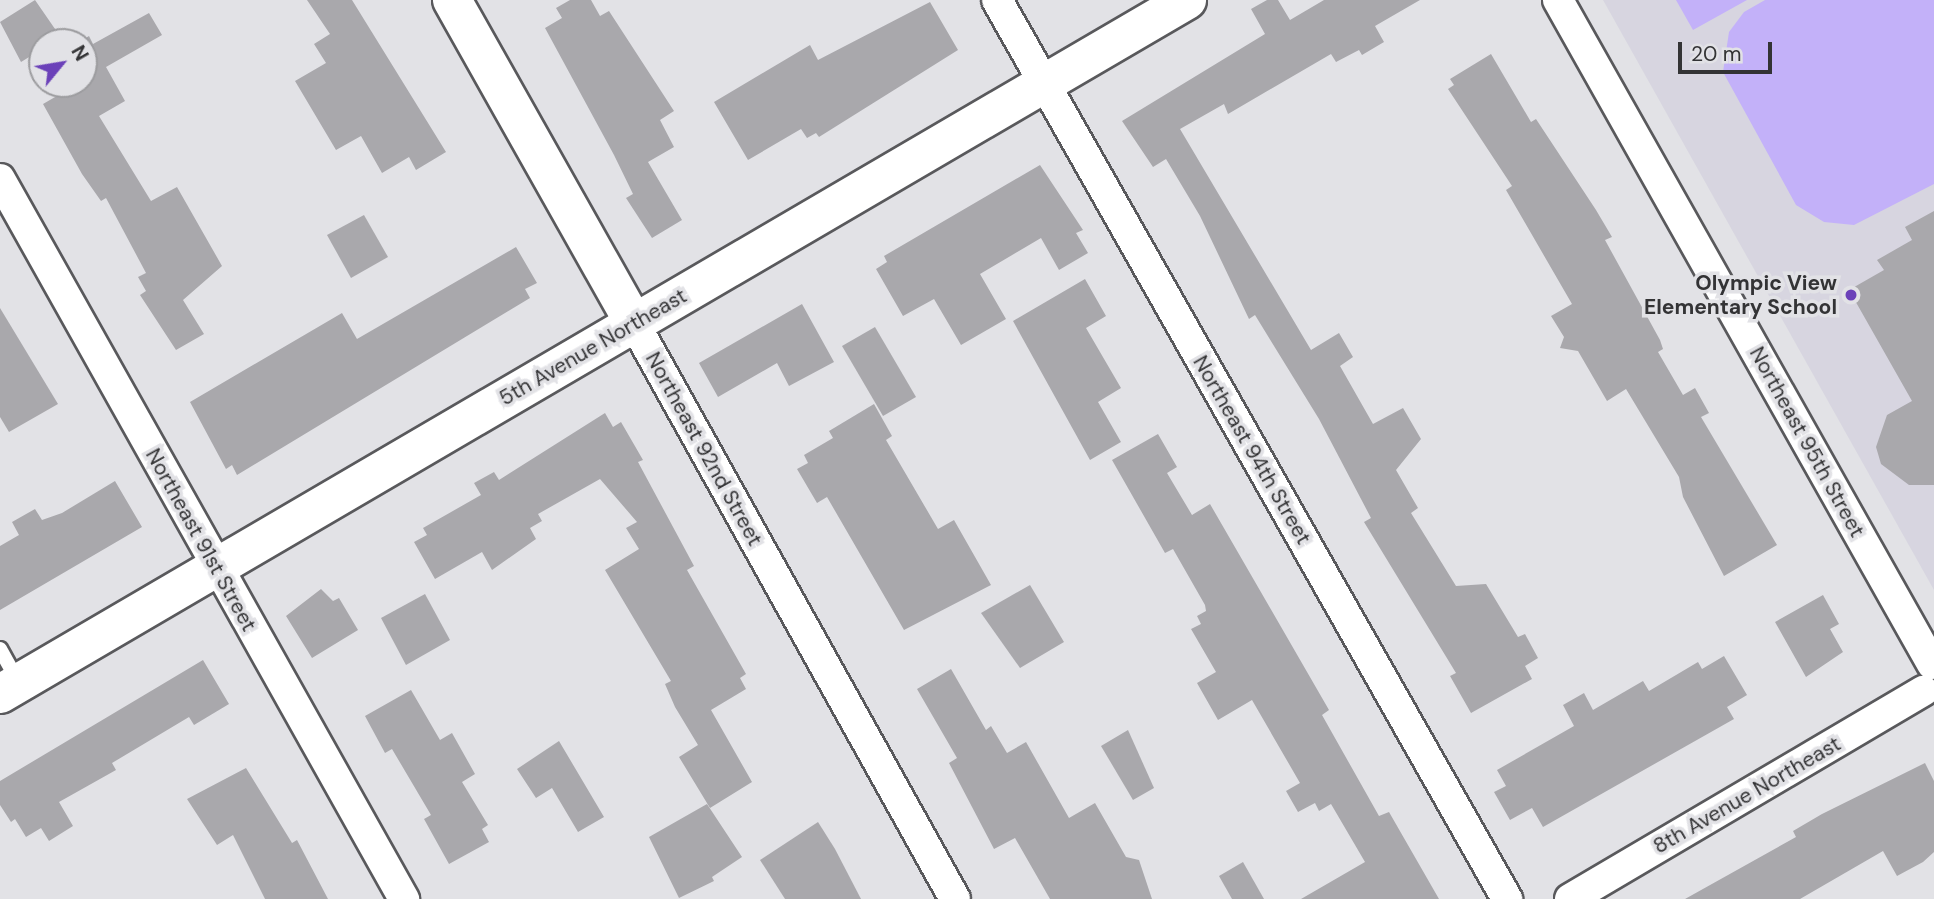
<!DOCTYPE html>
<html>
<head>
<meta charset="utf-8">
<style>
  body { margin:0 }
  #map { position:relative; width:1934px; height:899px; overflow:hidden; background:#e2e2e6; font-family:"DM Sans",sans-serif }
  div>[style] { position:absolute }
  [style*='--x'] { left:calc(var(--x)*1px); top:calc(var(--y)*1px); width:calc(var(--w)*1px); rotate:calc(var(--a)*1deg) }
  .built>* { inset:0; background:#d7d5e0 }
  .green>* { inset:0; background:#c3b1f9 }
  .building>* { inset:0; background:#a9a8ac }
  .roads { filter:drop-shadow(2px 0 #59595c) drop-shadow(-2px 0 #59595c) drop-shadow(0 2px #59595c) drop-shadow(0 -2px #59595c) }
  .lane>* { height:14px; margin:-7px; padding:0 7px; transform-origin:7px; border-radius:7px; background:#fff }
  .street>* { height:30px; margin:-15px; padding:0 15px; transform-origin:15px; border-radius:15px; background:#fff }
  .secondary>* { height:38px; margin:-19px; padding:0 19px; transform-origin:19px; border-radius:19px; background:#fff }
  .dots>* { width:19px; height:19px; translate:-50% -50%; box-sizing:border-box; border:4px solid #e2e2e6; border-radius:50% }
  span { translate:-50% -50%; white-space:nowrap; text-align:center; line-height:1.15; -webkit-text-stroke:7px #e2e2e6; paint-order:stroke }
  .poi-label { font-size:21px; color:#333335; font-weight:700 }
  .right { translate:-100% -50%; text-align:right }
  .street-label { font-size:21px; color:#333335 }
  .north { position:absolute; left:28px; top:28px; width:70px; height:70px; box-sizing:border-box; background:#e2e2e6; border:2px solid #9c9c9f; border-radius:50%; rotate:60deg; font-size:19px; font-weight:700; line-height:28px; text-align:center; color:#333335 }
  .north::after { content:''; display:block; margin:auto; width:24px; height:32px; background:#6b41b9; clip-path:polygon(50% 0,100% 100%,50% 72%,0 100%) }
  .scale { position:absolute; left:1678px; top:42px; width:94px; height:32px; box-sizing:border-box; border:4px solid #333335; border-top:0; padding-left:9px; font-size:21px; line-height:24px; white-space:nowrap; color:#333335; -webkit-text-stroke:5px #e2e2e6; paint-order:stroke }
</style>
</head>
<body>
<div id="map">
  <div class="built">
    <div style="clip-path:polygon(1603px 0,1934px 0,1934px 590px)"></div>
  </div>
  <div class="green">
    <div style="clip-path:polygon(1676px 0,1747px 0,1693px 30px)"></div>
    <div style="clip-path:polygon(1765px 0,1934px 0,1934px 184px,1854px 225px,1824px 222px,1796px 205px,1723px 72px,1729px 32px,1744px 12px)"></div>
  </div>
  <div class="building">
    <div style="clip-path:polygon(35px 0,64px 42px,42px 42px,42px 57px,39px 51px,21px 62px,0 22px)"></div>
    <div style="clip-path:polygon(307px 0,352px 0,446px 152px,416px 170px,409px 157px,382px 173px,361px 136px,336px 150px,295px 81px,326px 63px,314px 44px,330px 34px)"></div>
    <div style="clip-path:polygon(570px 0,591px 0,600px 16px,609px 11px,674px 111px,660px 120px,674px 147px,648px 162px,682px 220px,652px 238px,626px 198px,633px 194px,614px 155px,545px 28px,562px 18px,556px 8px)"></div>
    <div style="clip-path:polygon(1267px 0,1278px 0,1290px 20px,1324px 0,1420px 0,1375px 26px,1384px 42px,1362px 55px,1359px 50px,1336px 62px,1331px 54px,1228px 114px,1224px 104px,1180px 129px,1311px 350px,1339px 333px,1353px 357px,1340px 366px,1373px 424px,1403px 408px,1421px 439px,1396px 470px,1418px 508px,1411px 513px,1456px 586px,1486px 584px,1518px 637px,1525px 634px,1538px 658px,1525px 666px,1532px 679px,1471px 713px,1450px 676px,1456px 673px,1364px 522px,1371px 518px,1319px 419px,1255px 315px,1249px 319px,1200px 216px,1166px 159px,1153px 167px,1122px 121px,1265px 34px,1251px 9px)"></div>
    <div style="clip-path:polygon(930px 2px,958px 50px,819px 137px,816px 133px,807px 138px,801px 129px,748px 160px,714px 102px,810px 45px,818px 60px)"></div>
    <div style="clip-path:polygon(149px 13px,162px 35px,106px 67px,125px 101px,99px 116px,151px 201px,177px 187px,222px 266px,183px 300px,204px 334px,176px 350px,140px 295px,146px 291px,138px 277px,146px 273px,106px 198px,101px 201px,82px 174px,43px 104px,62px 93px,57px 84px,84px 84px,84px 42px,79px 42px,89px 36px,93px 44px)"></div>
    <div style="clip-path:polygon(1491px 54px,1531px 122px,1536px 119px,1596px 210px,1612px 237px,1605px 240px,1660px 340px,1663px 349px,1658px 352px,1683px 395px,1695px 388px,1709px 413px,1701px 417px,1777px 545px,1724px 576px,1683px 497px,1679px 477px,1629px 394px,1626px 389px,1607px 401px,1578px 351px,1560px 348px,1564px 337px,1551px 316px,1572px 304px,1506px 190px,1512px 186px,1448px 89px,1454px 85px,1450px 79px)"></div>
    <div style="clip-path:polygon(1040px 165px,1083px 230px,1076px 233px,1088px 253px,1059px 270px,1041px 238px,980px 274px,1006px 319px,961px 345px,934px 299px,903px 316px,876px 269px,887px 262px,884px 256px)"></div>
    <div style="clip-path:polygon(1934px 211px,1934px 485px,1909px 485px,1881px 464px,1876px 447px,1887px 415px,1912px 401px,1849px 290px,1884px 270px,1877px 260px,1912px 240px,1905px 227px)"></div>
    <div style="clip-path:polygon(364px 215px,388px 257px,351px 278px,327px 235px)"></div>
    <div style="clip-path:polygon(516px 247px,537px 283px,525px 289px,530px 298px,237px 475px,232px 465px,226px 469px,190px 402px,342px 313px,357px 339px)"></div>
    <div style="clip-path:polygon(1085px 279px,1106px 316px,1086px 328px,1121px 388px,1098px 402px,1121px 442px,1090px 460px,1013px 321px)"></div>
    <div style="clip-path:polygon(802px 304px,834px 362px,789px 386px,777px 363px,718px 397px,699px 363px)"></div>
    <div style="clip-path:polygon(0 308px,58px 404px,9px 432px,0 417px)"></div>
    <div style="clip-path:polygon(875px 327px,916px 397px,883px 416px,842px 346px)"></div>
    <div style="clip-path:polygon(874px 404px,892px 436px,886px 440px,938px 529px,954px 520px,991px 585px,904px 630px,827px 497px,817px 503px,797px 469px,808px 463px,804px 455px,833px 438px,829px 431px)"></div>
    <div style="clip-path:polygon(605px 413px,613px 427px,621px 422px,643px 460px,638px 462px,694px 566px,687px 570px,746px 674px,740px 678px,746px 689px,711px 710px,752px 782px,710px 808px,679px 757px,698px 745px,675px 707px,665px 684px,671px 681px,605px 570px,639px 549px,626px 528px,637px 522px,600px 479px,538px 514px,542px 521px,530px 528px,536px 539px,492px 570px,482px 552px,435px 579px,414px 542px,427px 535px,423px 528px,481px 495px,474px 483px,494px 472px,499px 480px)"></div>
    <div style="clip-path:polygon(1158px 434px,1177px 467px,1167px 473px,1192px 515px,1210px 504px,1329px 710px,1322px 715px,1379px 816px,1389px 812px,1439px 899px,1301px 899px,1365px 862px,1331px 804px,1319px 811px,1315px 803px,1298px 812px,1286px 791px,1300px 783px,1252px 700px,1218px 720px,1197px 683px,1216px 672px,1191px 629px,1201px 624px,1197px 616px,1206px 611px,1205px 605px,1173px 549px,1165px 553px,1112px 460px)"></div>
    <div style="clip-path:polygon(115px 481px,142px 527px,0 610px,0 546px,19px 535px,12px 522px,35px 509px,42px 520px,62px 513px)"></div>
    <div style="clip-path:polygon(1030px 585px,1064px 642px,1020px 668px,981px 613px)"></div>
    <div style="clip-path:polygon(321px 589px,333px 601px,339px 598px,358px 630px,312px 658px,286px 616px)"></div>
    <div style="clip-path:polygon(425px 594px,450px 640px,406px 665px,381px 618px)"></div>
    <div style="clip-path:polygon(1823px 595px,1839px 624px,1830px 629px,1843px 652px,1806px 677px,1775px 622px)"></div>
    <div style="clip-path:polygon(1724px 656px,1747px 695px,1727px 707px,1734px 719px,1543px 827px,1532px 808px,1510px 820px,1494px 792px,1506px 786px,1497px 770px,1574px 726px,1563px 705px,1584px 693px,1593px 710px,1643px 681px,1649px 691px,1698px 662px,1702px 669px)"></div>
    <div style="clip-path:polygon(203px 660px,229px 704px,194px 725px,189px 717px,112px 763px,116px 770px,59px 802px,73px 826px,49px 841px,41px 828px,26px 837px,15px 819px,11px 822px,0 805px,0 781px)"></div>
    <div style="clip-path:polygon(951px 669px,986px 730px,991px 726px,1007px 753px,1026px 742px,1069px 818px,1095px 803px,1126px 857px,1139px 860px,1152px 899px,1050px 899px,1015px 838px,994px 849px,949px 763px,957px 758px,917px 689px)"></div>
    <div style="clip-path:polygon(411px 690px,440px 740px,452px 733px,475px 774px,462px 782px,488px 825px,482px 829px,489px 842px,449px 864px,424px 819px,431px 815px,392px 749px,385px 753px,365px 716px)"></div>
    <div style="clip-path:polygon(1128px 730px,1154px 788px,1133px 800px,1101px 746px)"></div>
    <div style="clip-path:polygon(559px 741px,604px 817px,578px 832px,552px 788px,536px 798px,517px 769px)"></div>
    <div style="clip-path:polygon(1925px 763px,1934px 781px,1934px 852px,1923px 862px,1897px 876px,1883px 851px,1800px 899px,1685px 899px,1796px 837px,1793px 831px,1822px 814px)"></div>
    <div style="clip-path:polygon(246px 768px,292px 843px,297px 840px,328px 899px,265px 899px,233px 835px,217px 845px,187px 799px)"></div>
    <div style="clip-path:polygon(707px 804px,742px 857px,712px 877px,714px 881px,679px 898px,649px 837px)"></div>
    <div style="clip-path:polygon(818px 822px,835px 849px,861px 899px,785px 899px,760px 860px)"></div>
    <div style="clip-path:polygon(1243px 862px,1264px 899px,1232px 899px,1219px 876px)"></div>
  </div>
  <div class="roads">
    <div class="lane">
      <div style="--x:0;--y:649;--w:38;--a:61"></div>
    </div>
    <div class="street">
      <div style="--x:997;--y:0;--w:1034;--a:60.43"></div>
      <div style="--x:1558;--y:0;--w:762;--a:60.61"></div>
      <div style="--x:0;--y:179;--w:826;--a:60.7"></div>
      <div style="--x:634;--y:323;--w:659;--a:60.87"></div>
      <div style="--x:1570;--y:899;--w:410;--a:-30.5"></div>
    </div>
    <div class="secondary">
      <div style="--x:452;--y:0;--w:371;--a:60.6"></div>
      <div style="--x:0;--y:694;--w:1375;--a:-30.31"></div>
    </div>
  </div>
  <div class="dots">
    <div style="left:1851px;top:295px;background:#6b41b9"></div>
  </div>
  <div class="poi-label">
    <span class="right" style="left:1837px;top:295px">Olympic View<br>Elementary School</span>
  </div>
  <div class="street-label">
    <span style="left:593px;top:347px;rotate:-30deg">5th Avenue Northeast</span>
    <span style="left:1807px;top:442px;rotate:61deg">Northeast 95th Street</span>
    <span style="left:704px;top:449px;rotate:61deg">Northeast 92nd Street</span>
    <span style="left:1252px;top:450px;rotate:60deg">Northeast 94th Street</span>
    <span style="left:201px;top:540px;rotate:61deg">Northeast 91st Street</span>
    <span style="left:1747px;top:795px;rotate:-30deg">8th Avenue Northeast</span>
  </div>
  <div class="north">N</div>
  <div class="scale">20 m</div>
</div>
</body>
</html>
